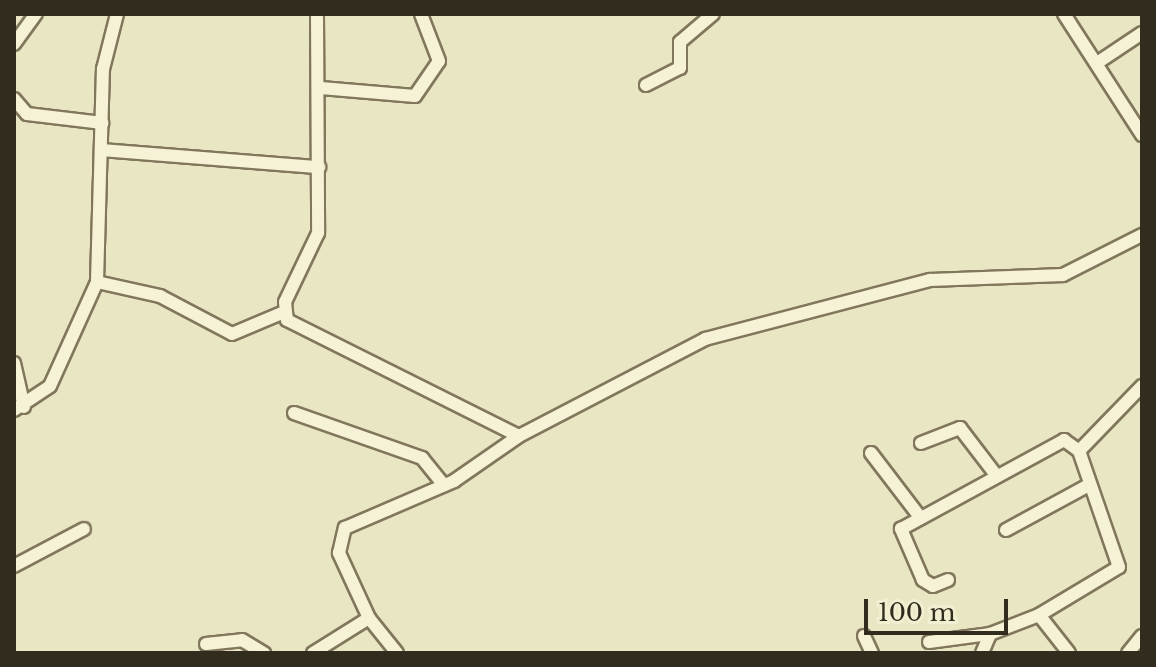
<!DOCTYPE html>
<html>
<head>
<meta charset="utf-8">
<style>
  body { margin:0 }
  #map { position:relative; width:1156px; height:667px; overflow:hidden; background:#e9e6c3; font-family:"Libre Baskerville",serif }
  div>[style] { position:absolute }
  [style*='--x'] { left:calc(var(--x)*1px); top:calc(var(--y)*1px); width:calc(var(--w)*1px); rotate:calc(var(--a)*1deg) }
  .roads { filter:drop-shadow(2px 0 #81775c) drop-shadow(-2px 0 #81775c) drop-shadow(0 2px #81775c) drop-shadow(0 -2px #81775c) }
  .minor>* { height:12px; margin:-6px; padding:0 6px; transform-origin:6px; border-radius:6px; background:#f5f2d5 }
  span { translate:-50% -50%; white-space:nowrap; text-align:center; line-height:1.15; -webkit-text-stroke:8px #f1efd1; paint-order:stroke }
  .frame { position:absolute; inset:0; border:16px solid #322c1e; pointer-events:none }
  .scale { position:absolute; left:864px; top:599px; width:144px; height:36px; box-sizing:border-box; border:4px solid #322c1e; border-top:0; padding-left:10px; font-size:24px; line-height:28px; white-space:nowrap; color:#322c1e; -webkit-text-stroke:6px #f1efd1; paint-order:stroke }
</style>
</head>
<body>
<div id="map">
  <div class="roads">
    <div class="minor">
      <div style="--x:317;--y:14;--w:219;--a:89.7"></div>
      <div style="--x:318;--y:233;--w:76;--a:115.6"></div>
      <div style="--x:285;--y:302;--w:18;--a:84"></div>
      <div style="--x:287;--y:320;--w:259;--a:26.6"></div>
      <div style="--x:1064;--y:14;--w:144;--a:57.2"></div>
      <div style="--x:14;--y:44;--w:37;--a:-54"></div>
      <div style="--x:1097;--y:63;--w:54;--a:-33.7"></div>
      <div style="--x:646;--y:85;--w:38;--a:-27"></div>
      <div style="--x:680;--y:68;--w:26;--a:-90"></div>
      <div style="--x:680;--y:42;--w:43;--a:-40.3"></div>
      <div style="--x:321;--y:88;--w:94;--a:4.9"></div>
      <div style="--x:415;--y:96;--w:42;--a:-55.6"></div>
      <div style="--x:439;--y:61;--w:50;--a:-111"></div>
      <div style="--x:14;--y:99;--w:20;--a:49"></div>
      <div style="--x:27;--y:114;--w:76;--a:6.8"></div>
      <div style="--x:101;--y:150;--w:219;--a:4.5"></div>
      <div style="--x:97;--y:282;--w:65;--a:12.5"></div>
      <div style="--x:160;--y:296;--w:81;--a:27.8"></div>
      <div style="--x:232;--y:334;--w:56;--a:-22.9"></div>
      <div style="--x:14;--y:363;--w:45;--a:77.2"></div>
      <div style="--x:14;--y:410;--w:43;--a:-33.7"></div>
      <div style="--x:50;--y:386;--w:114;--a:-65.7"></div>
      <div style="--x:97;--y:282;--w:213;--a:-88.4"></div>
      <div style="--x:103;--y:69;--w:57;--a:-75.7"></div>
      <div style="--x:294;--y:413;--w:136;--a:19.4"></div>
      <div style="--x:422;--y:458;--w:35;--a:51"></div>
      <div style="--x:921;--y:443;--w:42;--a:-21"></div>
      <div style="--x:960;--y:428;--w:59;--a:52.5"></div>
      <div style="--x:871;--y:453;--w:81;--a:52.6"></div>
      <div style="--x:1006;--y:530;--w:94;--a:-28.5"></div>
      <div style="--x:14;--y:566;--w:79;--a:-27.9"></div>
      <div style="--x:948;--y:580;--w:16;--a:158"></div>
      <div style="--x:933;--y:586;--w:12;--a:-149"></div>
      <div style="--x:923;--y:580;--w:56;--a:-113.3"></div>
      <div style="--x:901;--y:529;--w:186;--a:-28.6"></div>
      <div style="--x:1064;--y:440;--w:19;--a:36"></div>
      <div style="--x:864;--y:636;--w:19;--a:65"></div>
      <div style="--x:929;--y:642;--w:62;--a:-7.5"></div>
      <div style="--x:990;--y:634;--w:53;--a:-21.2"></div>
      <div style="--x:206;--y:644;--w:36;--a:-6"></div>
      <div style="--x:242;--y:640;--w:26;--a:31"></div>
      <div style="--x:313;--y:653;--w:66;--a:-32"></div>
      <div style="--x:397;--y:653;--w:45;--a:-128.7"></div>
      <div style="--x:369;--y:618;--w:72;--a:-114.8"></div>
      <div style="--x:339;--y:553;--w:26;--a:-77"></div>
      <div style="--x:345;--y:528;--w:119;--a:-23.3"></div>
      <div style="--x:454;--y:481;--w:79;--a:-34.7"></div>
      <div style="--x:519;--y:436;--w:210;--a:-27.5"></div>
      <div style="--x:705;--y:339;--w:233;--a:-14.7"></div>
      <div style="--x:930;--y:280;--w:133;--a:-2.2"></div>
      <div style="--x:1063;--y:275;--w:89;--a:-26.9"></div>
      <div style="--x:982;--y:653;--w:21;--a:-67"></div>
      <div style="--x:1069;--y:653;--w:48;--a:-128.3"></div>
      <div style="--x:1039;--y:615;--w:93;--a:-31"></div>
      <div style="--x:1119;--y:567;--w:123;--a:-109"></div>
      <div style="--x:1079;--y:451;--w:91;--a:-45.9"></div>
      <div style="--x:1128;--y:653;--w:22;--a:-51"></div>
    </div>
  </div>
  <div class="frame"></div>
  <div class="scale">100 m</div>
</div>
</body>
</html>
